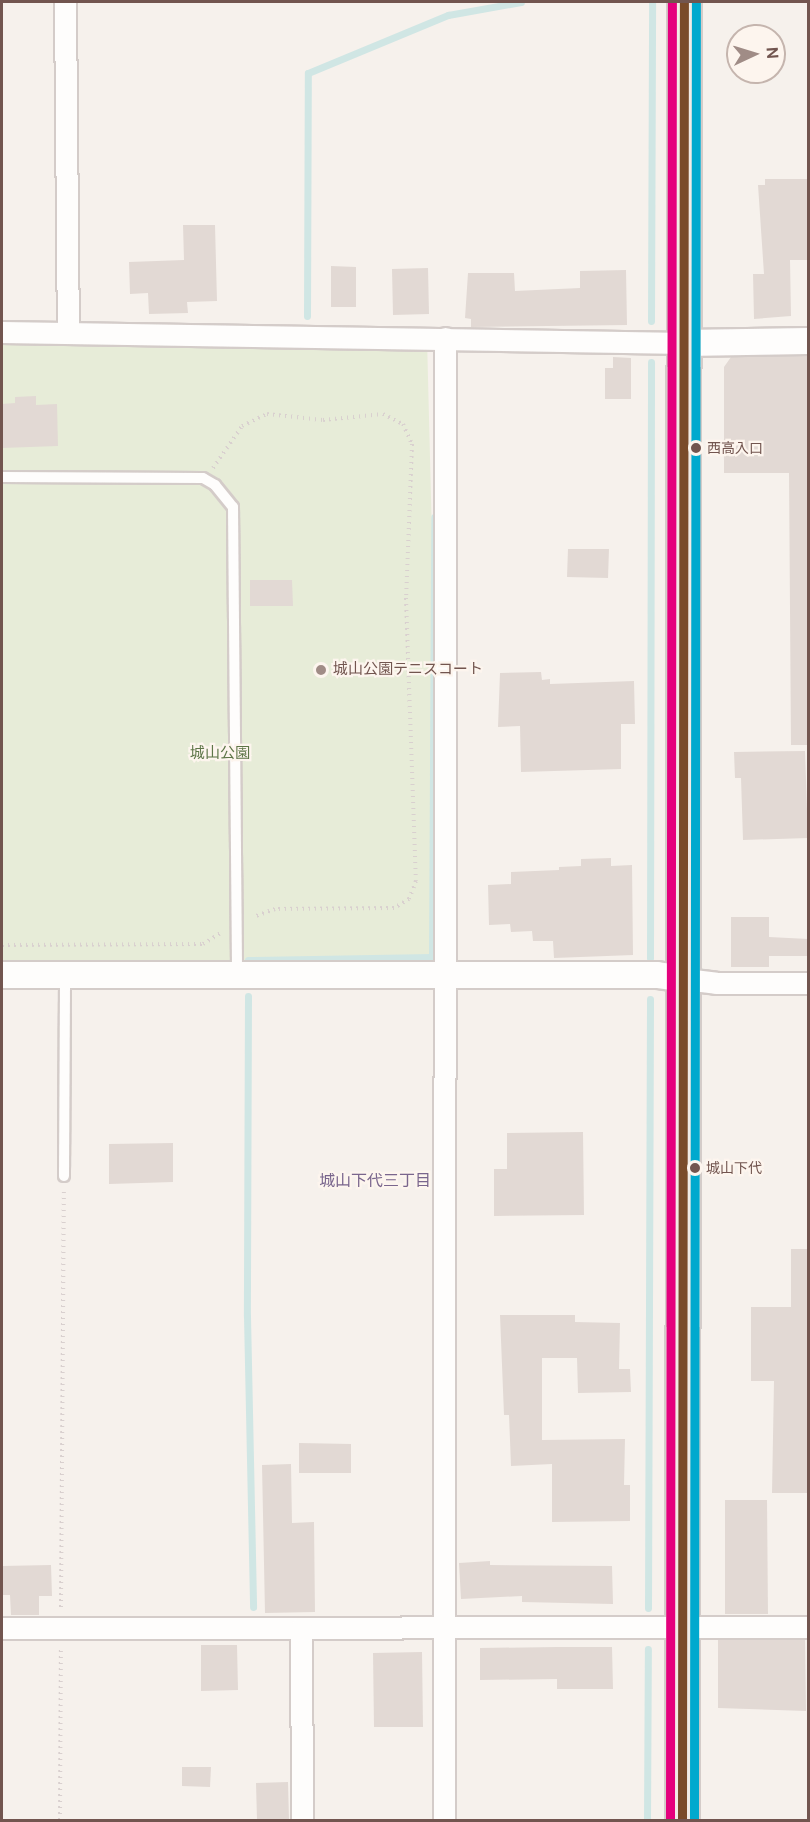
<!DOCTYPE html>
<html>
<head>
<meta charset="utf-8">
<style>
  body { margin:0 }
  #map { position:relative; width:810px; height:1822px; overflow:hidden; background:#f6f1ec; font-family:"DM Sans","Noto Sans JP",sans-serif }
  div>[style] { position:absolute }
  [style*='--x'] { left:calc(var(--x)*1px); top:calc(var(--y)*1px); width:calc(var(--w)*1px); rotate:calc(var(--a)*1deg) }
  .green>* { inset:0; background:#e7ecd8 }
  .stream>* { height:7px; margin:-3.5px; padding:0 3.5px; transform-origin:3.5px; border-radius:3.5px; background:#d0e6e4 }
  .building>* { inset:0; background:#e2d9d4 }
  .path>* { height:4px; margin-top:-2px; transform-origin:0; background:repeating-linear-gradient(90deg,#d9d0cf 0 1.5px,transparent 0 6px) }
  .roads { filter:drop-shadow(2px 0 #d4ccc9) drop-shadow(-2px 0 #d4ccc9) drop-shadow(0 2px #d4ccc9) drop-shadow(0 -2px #d4ccc9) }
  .service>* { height:10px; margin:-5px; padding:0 5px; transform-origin:5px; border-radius:5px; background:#fefdfc }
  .minor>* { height:21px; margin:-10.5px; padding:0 10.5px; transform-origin:10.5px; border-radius:10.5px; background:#fefdfc }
  .tertiary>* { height:26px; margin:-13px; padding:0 13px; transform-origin:13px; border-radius:13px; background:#fefdfc }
  .primary>* { height:33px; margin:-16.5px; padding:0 16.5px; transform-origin:16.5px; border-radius:16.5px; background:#f1ebe6 }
  .bus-1>* { height:9px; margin:-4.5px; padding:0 4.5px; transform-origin:4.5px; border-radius:4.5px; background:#7a4b2a }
  .bus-2>* { height:9px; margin:-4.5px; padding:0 4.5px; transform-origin:4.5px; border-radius:4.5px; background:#00a9ce }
  .bus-3>* { height:9px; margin:-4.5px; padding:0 4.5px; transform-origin:4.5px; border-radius:4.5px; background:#e5007d }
  .dots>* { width:16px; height:16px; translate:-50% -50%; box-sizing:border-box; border:3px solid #fdf5ee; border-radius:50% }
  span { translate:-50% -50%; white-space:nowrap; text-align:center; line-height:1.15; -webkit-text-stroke:4.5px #fdf5ee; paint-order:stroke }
  .bus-label { font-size:14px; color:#72554f }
  .left { translate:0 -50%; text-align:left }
  .poi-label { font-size:15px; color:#72554f }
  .park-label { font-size:15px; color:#5e7648 }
  .neighbourhood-label { font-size:16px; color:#7a668d }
  .frame { position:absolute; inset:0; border:3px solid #72554f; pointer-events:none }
  .north { position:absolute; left:726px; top:24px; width:60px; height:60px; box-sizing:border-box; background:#fdf5ee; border:2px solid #c5b5ae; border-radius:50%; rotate:86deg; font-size:16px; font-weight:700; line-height:24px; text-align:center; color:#72554f }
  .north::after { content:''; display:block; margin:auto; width:21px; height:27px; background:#a08c86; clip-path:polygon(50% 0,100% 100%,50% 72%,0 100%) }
</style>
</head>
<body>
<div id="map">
  <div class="green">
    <div style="clip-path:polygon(427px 338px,443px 976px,2px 975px,2px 339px)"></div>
  </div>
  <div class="stream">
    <div style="--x:307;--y:316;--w:243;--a:-89.8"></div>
    <div style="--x:308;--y:73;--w:152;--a:-22.5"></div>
    <div style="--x:448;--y:15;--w:74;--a:-10.1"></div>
    <div style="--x:651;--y:321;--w:319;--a:-89.8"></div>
    <div style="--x:650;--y:958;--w:596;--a:-89.9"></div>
    <div style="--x:248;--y:960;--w:184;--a:-0.9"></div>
    <div style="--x:432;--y:957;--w:440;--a:-89.7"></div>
    <div style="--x:248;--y:996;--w:320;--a:90.2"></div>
    <div style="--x:247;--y:1316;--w:291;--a:88.8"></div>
    <div style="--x:648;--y:1608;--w:609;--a:-89.81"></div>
    <div style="--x:647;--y:1820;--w:171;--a:-89.7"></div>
  </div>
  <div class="building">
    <div style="clip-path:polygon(765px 179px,808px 179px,808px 260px,790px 260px,791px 316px,754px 319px,753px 274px,764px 274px,758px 185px,765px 185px)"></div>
    <div style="clip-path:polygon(183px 225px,215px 225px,217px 301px,187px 302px,188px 313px,149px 314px,148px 293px,130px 294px,129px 262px,184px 260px)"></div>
    <div style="clip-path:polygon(331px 266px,356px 267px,356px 307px,331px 307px)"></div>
    <div style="clip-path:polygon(428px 268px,429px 314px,393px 315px,392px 269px)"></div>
    <div style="clip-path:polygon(626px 270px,627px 325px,471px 327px,471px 319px,465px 318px,468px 273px,514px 273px,515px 291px,580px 288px,580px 271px)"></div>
    <div style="clip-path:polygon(808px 356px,808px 745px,791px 745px,789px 473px,724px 473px,724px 367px,731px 357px)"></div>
    <div style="clip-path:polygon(613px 357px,631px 358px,631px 399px,605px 399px,605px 368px,613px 368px)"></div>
    <div style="clip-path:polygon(36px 396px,36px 405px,57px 404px,58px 446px,2px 448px,2px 404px,15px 403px,15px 397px)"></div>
    <div style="clip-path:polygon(568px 549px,609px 549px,608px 578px,567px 577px)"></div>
    <div style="clip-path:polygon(250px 580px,292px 580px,293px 606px,250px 606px)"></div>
    <div style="clip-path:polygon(541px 672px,542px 680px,550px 679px,550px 684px,634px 681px,635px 724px,621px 724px,621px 769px,521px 772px,520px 726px,498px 727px,500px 673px)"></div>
    <div style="clip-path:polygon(805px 751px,808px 838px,743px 840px,741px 778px,735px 778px,734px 752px)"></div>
    <div style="clip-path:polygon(611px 858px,611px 866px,632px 865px,633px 955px,554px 958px,553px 941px,533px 941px,532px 931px,511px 932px,510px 924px,489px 925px,488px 885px,511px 884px,511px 872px,559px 870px,559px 867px,581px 866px,581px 859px)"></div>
    <div style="clip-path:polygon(731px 917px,769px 917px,769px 937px,808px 939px,808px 956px,769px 956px,769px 967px,731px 967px)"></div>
    <div style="clip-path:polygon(583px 1132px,584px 1215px,494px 1216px,494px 1169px,507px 1169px,507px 1133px)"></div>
    <div style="clip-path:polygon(173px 1143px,173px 1182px,109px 1184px,109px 1144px)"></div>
    <div style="clip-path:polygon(791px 1249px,808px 1249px,808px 1493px,772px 1493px,774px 1381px,751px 1381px,751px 1307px,791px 1307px)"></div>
    <div style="clip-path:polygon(500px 1315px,575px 1315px,575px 1322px,620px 1323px,619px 1369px,630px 1369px,631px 1392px,578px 1393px,577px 1358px,542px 1358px,542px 1440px,625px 1439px,624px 1485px,630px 1485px,630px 1521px,552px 1522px,552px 1464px,511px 1466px,509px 1415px,504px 1415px)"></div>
    <div style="clip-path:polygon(299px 1443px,351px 1444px,351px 1473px,299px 1473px)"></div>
    <div style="clip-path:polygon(291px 1464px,292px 1523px,314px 1522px,315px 1612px,265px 1613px,262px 1465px)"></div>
    <div style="clip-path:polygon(725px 1500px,767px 1500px,768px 1614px,725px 1614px)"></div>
    <div style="clip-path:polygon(490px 1561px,490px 1565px,612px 1566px,613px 1604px,522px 1602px,522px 1596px,461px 1599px,459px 1563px)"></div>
    <div style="clip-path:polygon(51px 1565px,52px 1596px,39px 1596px,39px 1615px,11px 1615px,10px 1595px,2px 1595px,2px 1566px)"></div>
    <div style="clip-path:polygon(718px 1640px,805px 1640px,806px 1711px,718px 1708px)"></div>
    <div style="clip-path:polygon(201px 1645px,237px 1645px,238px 1690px,201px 1691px)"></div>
    <div style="clip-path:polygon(557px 1647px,612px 1647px,613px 1689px,557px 1689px,557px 1679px,480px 1680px,480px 1648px)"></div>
    <div style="clip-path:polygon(422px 1652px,423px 1727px,374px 1727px,373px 1653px)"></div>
    <div style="clip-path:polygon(182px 1767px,211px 1767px,210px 1787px,182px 1786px)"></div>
    <div style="clip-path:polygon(288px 1782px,289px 1820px,257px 1820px,256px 1783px)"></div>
  </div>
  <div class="path">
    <div style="--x:213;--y:468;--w:51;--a:-55.4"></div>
    <div style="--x:242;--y:426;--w:28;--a:-26"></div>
    <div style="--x:267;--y:414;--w:56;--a:6.1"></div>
    <div style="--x:323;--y:420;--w:60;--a:-5.7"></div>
    <div style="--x:383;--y:414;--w:22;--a:27"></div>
    <div style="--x:403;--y:424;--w:22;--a:66"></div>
    <div style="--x:412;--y:444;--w:154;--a:92.2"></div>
    <div style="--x:406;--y:598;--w:283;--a:88"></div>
    <div style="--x:416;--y:881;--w:19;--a:111"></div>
    <div style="--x:409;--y:899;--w:17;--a:149"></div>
    <div style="--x:394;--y:908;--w:119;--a:179.5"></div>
    <div style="--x:275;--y:909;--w:23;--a:160"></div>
    <div style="--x:2;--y:945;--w:201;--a:-0.3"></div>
    <div style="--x:203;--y:944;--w:22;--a:-32"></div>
    <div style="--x:61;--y:1607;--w:415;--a:-89.6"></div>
    <div style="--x:60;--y:1820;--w:172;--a:-89.7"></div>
  </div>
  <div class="roads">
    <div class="service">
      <div style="--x:2;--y:477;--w:201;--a:0.3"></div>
      <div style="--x:203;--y:478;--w:14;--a:30"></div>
      <div style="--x:215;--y:485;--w:28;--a:51"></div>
      <div style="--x:233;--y:507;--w:469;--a:89.5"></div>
      <div style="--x:64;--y:1176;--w:200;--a:-89.7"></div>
    </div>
    <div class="minor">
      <div style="--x:65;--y:2;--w:330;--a:89.5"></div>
      <div style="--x:2;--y:332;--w:683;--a:0.92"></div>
      <div style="--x:685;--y:979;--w:31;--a:7"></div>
      <div style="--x:716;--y:983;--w:92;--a:0"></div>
      <div style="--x:2;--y:1628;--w:806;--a:-0.07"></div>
      <div style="--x:301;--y:1628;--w:192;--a:89.7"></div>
      <div style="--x:444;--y:1820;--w:1482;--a:-89.96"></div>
    </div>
    <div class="tertiary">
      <div style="--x:685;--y:343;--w:123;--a:-0.9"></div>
      <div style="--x:2;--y:975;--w:655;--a:0"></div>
      <div style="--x:657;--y:975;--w:28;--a:8"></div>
    </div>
    <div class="primary">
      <div style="--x:682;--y:1820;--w:1818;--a:-89.94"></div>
    </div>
  </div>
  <div class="bus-1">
    <div style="--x:682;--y:1820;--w:1818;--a:-89.94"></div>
  </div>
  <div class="bus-2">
    <div style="--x:694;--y:1820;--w:1818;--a:-89.94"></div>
  </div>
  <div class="bus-3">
    <div style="--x:670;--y:1820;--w:1818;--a:-89.94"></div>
  </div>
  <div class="dots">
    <div style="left:696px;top:448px;background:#72554f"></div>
    <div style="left:321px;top:670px;background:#a08c86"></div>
    <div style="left:695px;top:1168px;background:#72554f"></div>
  </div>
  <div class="bus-label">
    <span class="left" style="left:707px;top:448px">西高入口</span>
    <span class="left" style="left:706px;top:1168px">城山下代</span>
  </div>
  <div class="poi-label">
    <span class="left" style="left:333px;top:670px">城山公園テニスコート</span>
  </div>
  <div class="park-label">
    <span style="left:220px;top:754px">城山公園</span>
  </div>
  <div class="neighbourhood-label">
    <span style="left:375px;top:1181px">城山下代三丁目</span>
  </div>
  <div class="frame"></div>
  <div class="north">N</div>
</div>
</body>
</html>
